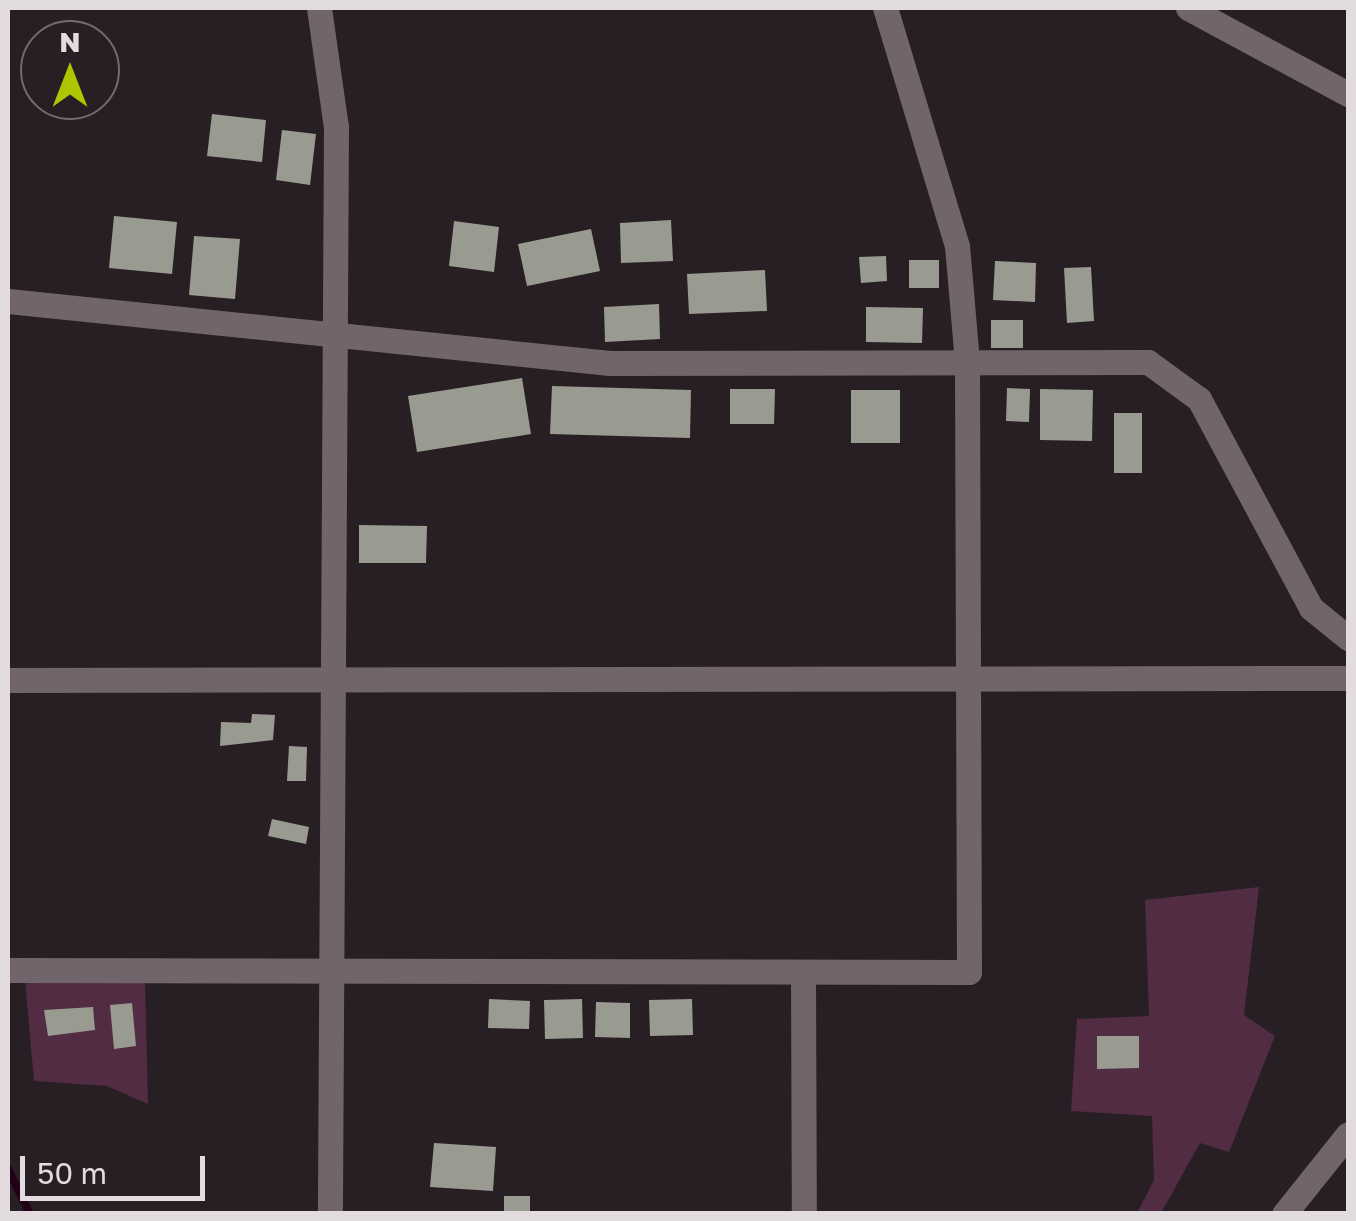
<!DOCTYPE html>
<html>
<head>
<meta charset="utf-8">
<style>
  body { margin:0 }
  #map { position:relative; width:1356px; height:1221px; overflow:hidden; background:#281f24; font-family:"Golos Text",sans-serif }
  div>[style] { position:absolute }
  [style*='--x'] { left:calc(var(--x)*1px); top:calc(var(--y)*1px); width:calc(var(--w)*1px); rotate:calc(var(--a)*1deg) }
  .green>* { inset:0; background:#512c42 }
  .stream>* { height:8px; margin:-4px; padding:0 4px; transform-origin:4px; border-radius:4px; background:#220016 }
  .building>* { inset:0; background:#999b90 }
  .minor>* { height:25px; margin:-12.5px; padding:0 12.5px; transform-origin:12.5px; border-radius:12.5px; background:#71656b }
  span { translate:-50% -50%; white-space:nowrap; text-align:center; line-height:1.15; -webkit-text-stroke:10px #281f24; paint-order:stroke }
  .frame { position:absolute; inset:0; border:10px solid #e2dcdf; pointer-events:none }
  .north { position:absolute; left:20px; top:20px; width:100px; height:100px; box-sizing:border-box; background:#281f24; border:2px solid #726b6f; border-radius:50%; rotate:0deg; font-size:28px; font-weight:700; line-height:40px; text-align:center; color:#e2dcdf }
  .north::after { content:''; display:block; margin:auto; width:35px; height:45px; background:#b0c501; clip-path:polygon(50% 0,100% 100%,50% 72%,0 100%) }
  .scale { position:absolute; left:20px; top:1156px; width:185px; height:45px; box-sizing:border-box; border:5px solid #e2dcdf; border-top:0; padding-left:12px; font-size:30px; line-height:35px; white-space:nowrap; color:#e2dcdf; -webkit-text-stroke:8px #281f24; paint-order:stroke }
</style>
</head>
<body>
<div id="map">
  <div class="green">
    <div style="clip-path:polygon(1259px 887px,1244px 1015px,1275px 1036px,1229px 1152px,1200px 1143px,1161px 1213px,1137px 1213px,1154px 1180px,1152px 1116px,1071px 1111px,1077px 1019px,1149px 1016px,1145px 900px)"></div>
    <div style="clip-path:polygon(145px 979px,148px 1104px,107px 1086px,34px 1081px,25px 980px)"></div>
  </div>
  <div class="stream">
    <div style="--x:8;--y:1169;--w:50;--a:63.9"></div>
  </div>
  <div class="building">
    <div style="clip-path:polygon(212px 114px,266px 120px,262px 162px,207px 156px)"></div>
    <div style="clip-path:polygon(282px 130px,316px 134px,310px 185px,276px 180px)"></div>
    <div style="clip-path:polygon(114px 216px,177px 222px,172px 274px,109px 268px)"></div>
    <div style="clip-path:polygon(671px 220px,673px 261px,621px 263px,620px 223px)"></div>
    <div style="clip-path:polygon(454px 221px,499px 227px,494px 272px,449px 266px)"></div>
    <div style="clip-path:polygon(591px 229px,600px 271px,527px 286px,518px 244px)"></div>
    <div style="clip-path:polygon(194px 236px,240px 239px,235px 299px,189px 295px)"></div>
    <div style="clip-path:polygon(886px 256px,887px 281px,861px 283px,859px 257px)"></div>
    <div style="clip-path:polygon(909px 260px,939px 260px,939px 288px,909px 288px)"></div>
    <div style="clip-path:polygon(995px 261px,1036px 263px,1035px 302px,993px 300px)"></div>
    <div style="clip-path:polygon(1091px 267px,1094px 321px,1067px 323px,1064px 268px)"></div>
    <div style="clip-path:polygon(765px 270px,767px 311px,689px 314px,687px 274px)"></div>
    <div style="clip-path:polygon(659px 304px,660px 339px,605px 342px,604px 307px)"></div>
    <div style="clip-path:polygon(866px 307px,923px 308px,922px 343px,866px 342px)"></div>
    <div style="clip-path:polygon(991px 320px,1023px 320px,1023px 348px,991px 348px)"></div>
    <div style="clip-path:polygon(522px 378px,531px 434px,417px 452px,408px 396px)"></div>
    <div style="clip-path:polygon(552px 386px,691px 390px,690px 438px,550px 434px)"></div>
    <div style="clip-path:polygon(1007px 388px,1030px 389px,1029px 422px,1006px 421px)"></div>
    <div style="clip-path:polygon(730px 389px,775px 389px,774px 424px,730px 424px)"></div>
    <div style="clip-path:polygon(1040px 389px,1093px 390px,1092px 441px,1040px 440px)"></div>
    <div style="clip-path:polygon(851px 390px,900px 390px,900px 443px,851px 443px)"></div>
    <div style="clip-path:polygon(1114px 413px,1142px 413px,1142px 473px,1114px 473px)"></div>
    <div style="clip-path:polygon(359px 525px,427px 526px,426px 563px,359px 563px)"></div>
    <div style="clip-path:polygon(252px 714px,275px 715px,273px 740px,220px 746px,221px 722px,251px 723px)"></div>
    <div style="clip-path:polygon(289px 746px,307px 747px,306px 781px,287px 781px)"></div>
    <div style="clip-path:polygon(272px 819px,309px 827px,306px 844px,268px 836px)"></div>
    <div style="clip-path:polygon(489px 999px,530px 1001px,529px 1029px,488px 1028px)"></div>
    <div style="clip-path:polygon(582px 999px,583px 1038px,545px 1039px,544px 1000px)"></div>
    <div style="clip-path:polygon(692px 999px,693px 1035px,650px 1036px,649px 1000px)"></div>
    <div style="clip-path:polygon(596px 1002px,630px 1003px,630px 1038px,595px 1037px)"></div>
    <div style="clip-path:polygon(132px 1003px,136px 1046px,114px 1049px,110px 1005px)"></div>
    <div style="clip-path:polygon(93px 1007px,95px 1030px,48px 1036px,44px 1010px)"></div>
    <div style="clip-path:polygon(1097px 1036px,1139px 1036px,1139px 1068px,1097px 1069px)"></div>
    <div style="clip-path:polygon(434px 1143px,496px 1147px,493px 1191px,430px 1187px)"></div>
    <div style="clip-path:polygon(504px 1196px,530px 1196px,530px 1214px,504px 1214px)"></div>
  </div>
  <div class="minor">
    <div style="--x:319;--y:8;--w:120;--a:81.9"></div>
    <div style="--x:336;--y:127;--w:1087;--a:90.32"></div>
    <div style="--x:1188;--y:8;--w:182;--a:28.3"></div>
    <div style="--x:8;--y:301;--w:605;--a:5.88"></div>
    <div style="--x:610;--y:363;--w:538;--a:-0.11"></div>
    <div style="--x:1148;--y:362;--w:63;--a:36"></div>
    <div style="--x:1199;--y:399;--w:237;--a:61.8"></div>
    <div style="--x:1311;--y:608;--w:48;--a:39"></div>
    <div style="--x:8;--y:680;--w:1340;--a:-0.09"></div>
    <div style="--x:8;--y:970;--w:961;--a:0.12"></div>
    <div style="--x:969;--y:972;--w:610;--a:-90.19"></div>
    <div style="--x:967;--y:362;--w:116;--a:-94.9"></div>
    <div style="--x:957;--y:246;--w:249;--a:-106.8"></div>
    <div style="--x:803;--y:972;--w:242;--a:89.8"></div>
    <div style="--x:1284;--y:1214;--w:102;--a:-51.3"></div>
  </div>
  <div class="frame"></div>
  <div class="north">N</div>
  <div class="scale">50 m</div>
</div>
</body>
</html>
